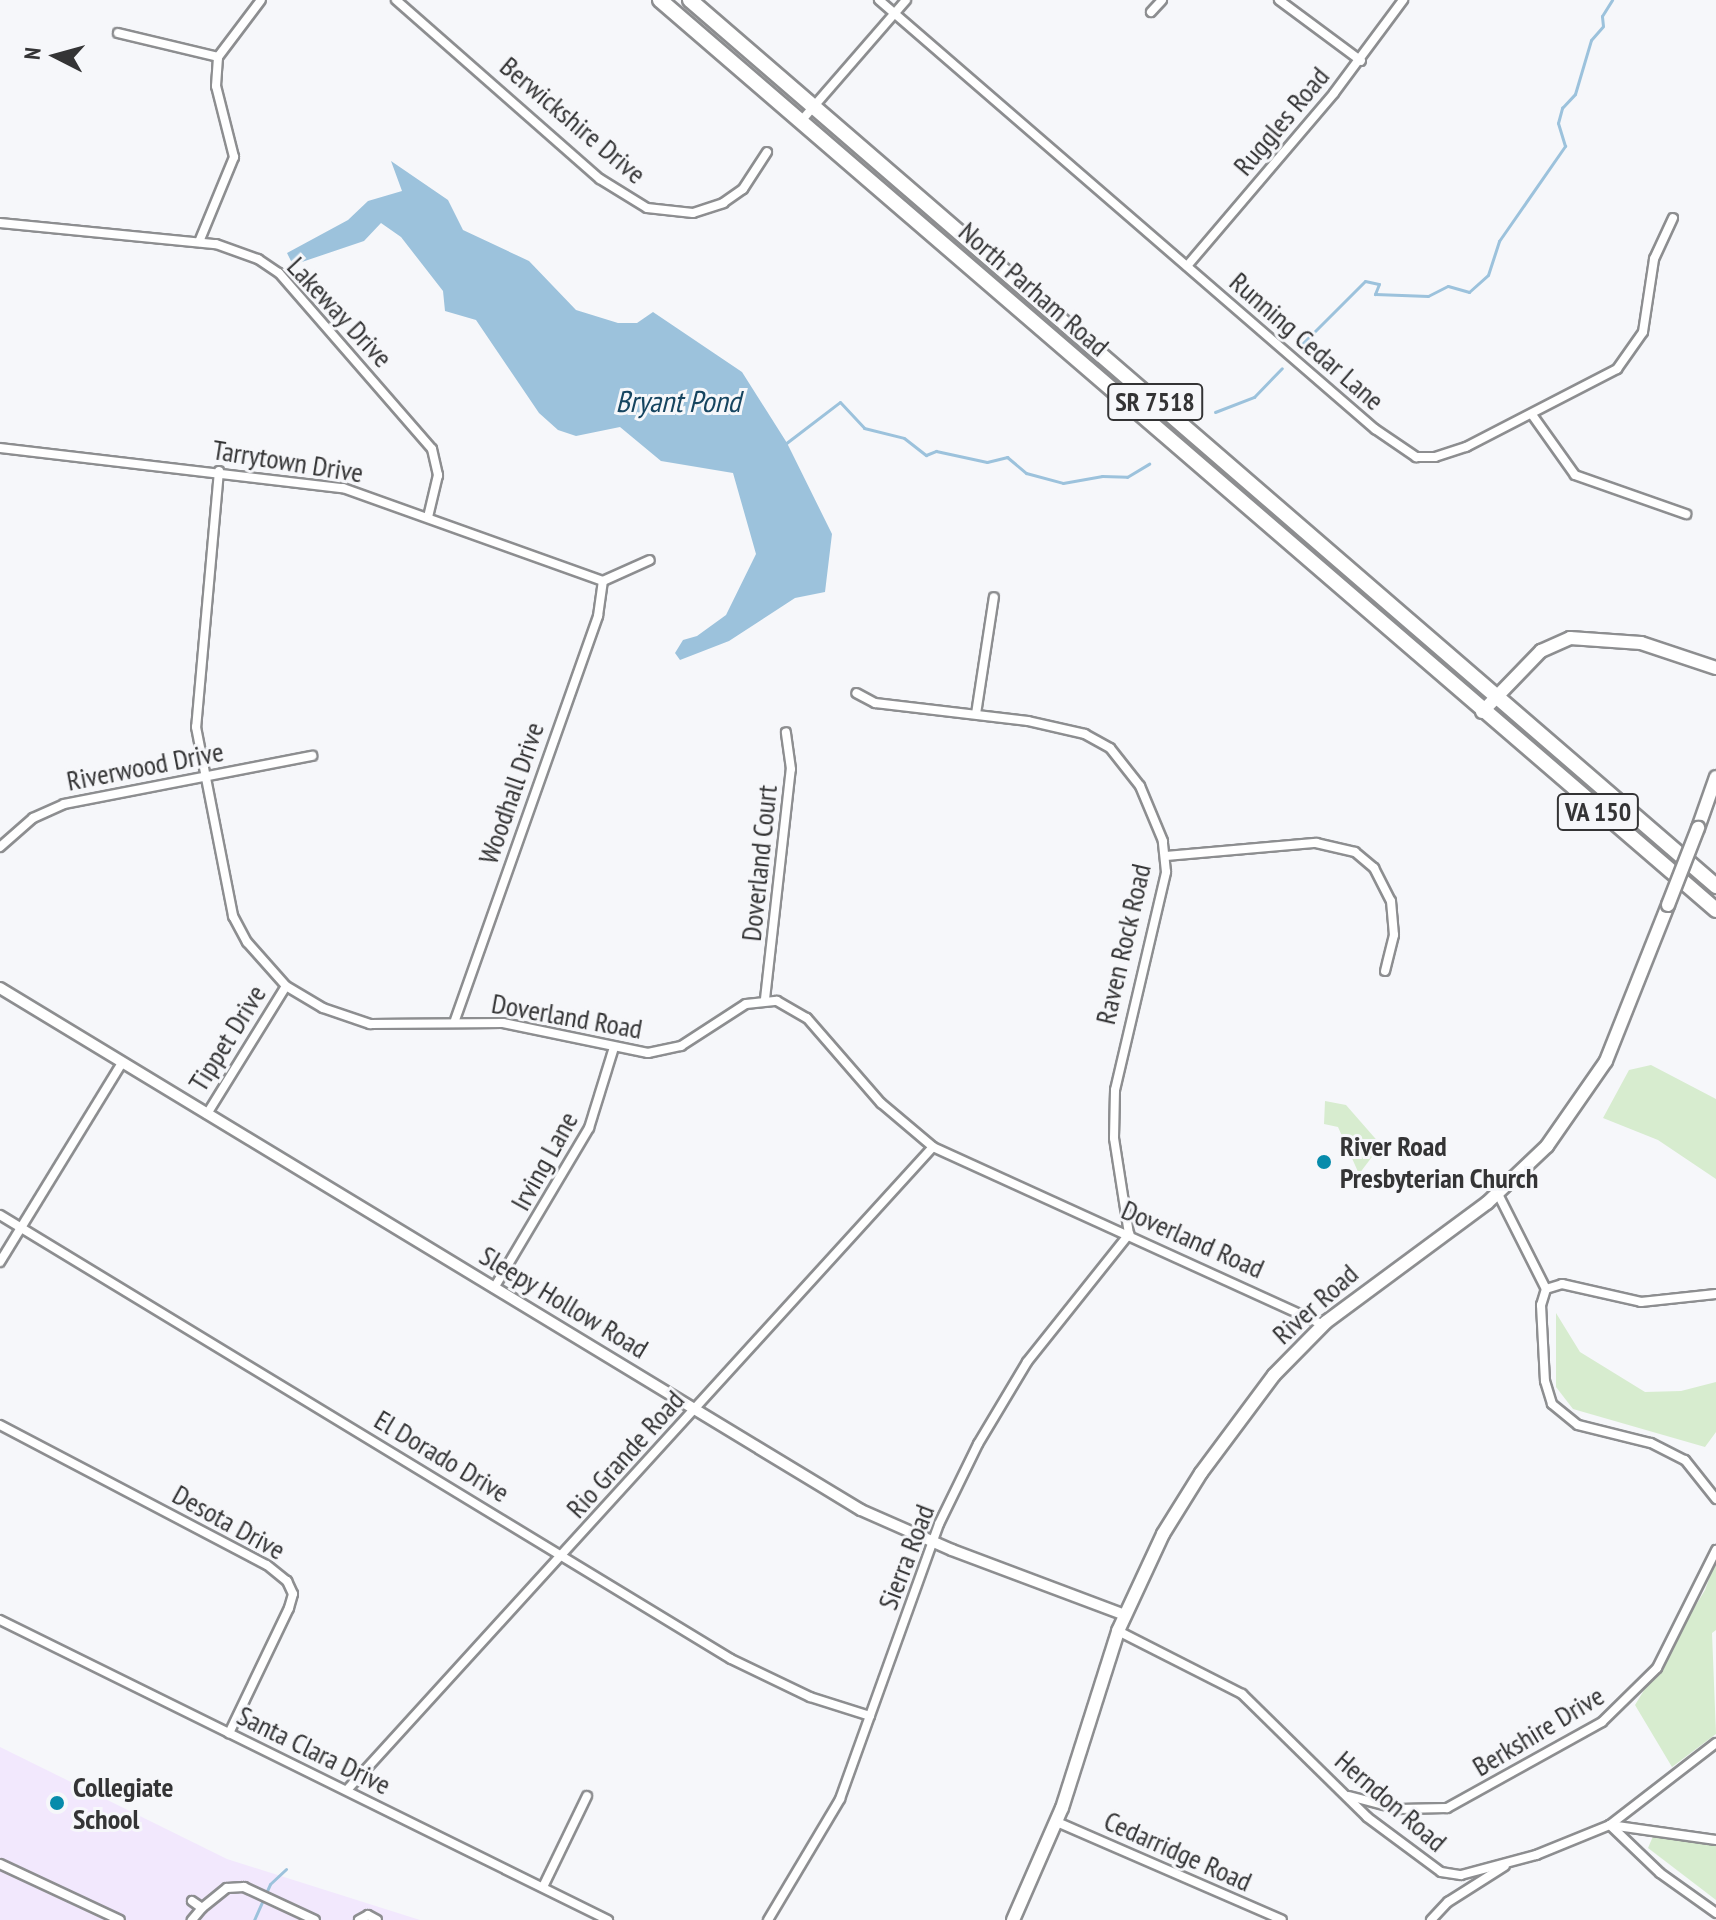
<!DOCTYPE html>
<html>
<head>
<meta charset="utf-8">
<style>
  body { margin:0 }
  #map { position:relative; width:1716px; height:1920px; overflow:hidden; background:#f6f7fa; font-family:"PT Sans Narrow",sans-serif }
  div>[style] { position:absolute }
  [style*='--x'] { left:calc(var(--x)*1px); top:calc(var(--y)*1px); width:calc(var(--w)*1px); rotate:calc(var(--a)*1deg) }
  .education>* { inset:0; background:#f2e8fd }
  .green>* { inset:0; background:#d7eccf }
  .water>* { inset:0; background:#9cc2dc }
  .stream>* { height:3px; margin:-1.5px; padding:0 1.5px; transform-origin:1.5px; border-radius:1.5px; background:#9cc2dc }
  .roads { filter:drop-shadow(2px 0 #8d8e90) drop-shadow(-2px 0 #8d8e90) drop-shadow(0 2px #8d8e90) drop-shadow(0 -2px #8d8e90) }
  .minor>* { height:8px; margin:-4px; padding:0 4px; transform-origin:4px; border-radius:4px; background:#fff }
  .tertiary>* { height:10px; margin:-5px; padding:0 5px; transform-origin:5px; border-radius:5px; background:#fff }
  .secondary>* { height:12px; margin:-6px; padding:0 6px; transform-origin:6px; border-radius:6px; background:#fff }
  .trunk>* { height:14px; margin:-7px; padding:0 7px; transform-origin:7px; border-radius:7px; background:#fff }
  .bridges { filter:drop-shadow(2px 0 #8d8e90) drop-shadow(-2px 0 #8d8e90) drop-shadow(0 2px #8d8e90) drop-shadow(0 -2px #8d8e90) }
  .secondary-bridge>* { height:12px; margin:-6px; padding:0 6px; transform-origin:6px; border-radius:6px; background:#fff }
  .dots>* { width:22px; height:22px; translate:-50% -50%; box-sizing:border-box; border:4px solid #f6f7fa; border-radius:50% }
  span { translate:-50% -50%; white-space:nowrap; text-align:center; line-height:1.15; -webkit-text-stroke:6px #f6f7fa; paint-order:stroke }
  .shield-label span { padding:2px 6px; background:#f6f7fa; border:2px solid; border-radius:6px; -webkit-text-stroke-width:0 }
  .shield-label { font-size:26px; color:#343435; font-weight:700 }
  .street-label { font-size:28px; color:#343435 }
  .poi-label { font-size:28px; color:#343435; font-weight:700 }
  .left { translate:0 -50%; text-align:left }
  .water-label { font-size:30px; color:#164560; font-style:italic }
  .north { position:absolute; left:16px; top:16px; width:80px; height:80px; -webkit-text-stroke:6px #f6f7fa; paint-order:stroke; rotate:276deg; font-size:22px; font-weight:700; line-height:32px; text-align:center; color:#343435 }
  .north::after { content:''; display:block; margin:auto; width:28px; height:36px; background:#343435; clip-path:polygon(50% 0,100% 100%,50% 72%,0 100%) }
</style>
</head>
<body>
<div id="map">
  <div class="education">
    <div style="clip-path:polygon(0 1747px,227px 1859px,420px 1920px,0 1920px)"></div>
  </div>
  <div class="green">
    <div style="clip-path:polygon(1651px 1065px,1716px 1099px,1716px 1179px,1658px 1140px,1603px 1118px,1629px 1070px)"></div>
    <div style="clip-path:polygon(1325px 1101px,1346px 1105px,1381px 1145px,1359px 1174px,1338px 1127px,1324px 1124px)"></div>
    <div style="clip-path:polygon(1556px 1313px,1580px 1352px,1645px 1392px,1681px 1391px,1716px 1382px,1716px 1432px,1705px 1447px,1573px 1409px,1556px 1387px)"></div>
    <div style="clip-path:polygon(1716px 1560px,1716px 1630px,1712px 1633px,1716px 1734px,1672px 1767px,1635px 1705px,1705px 1590px)"></div>
    <div style="clip-path:polygon(1654px 1834px,1716px 1845px,1716px 1900px,1648px 1848px)"></div>
  </div>
  <div class="water">
    <div style="clip-path:polygon(391px 161px,448px 200px,463px 230px,529px 261px,576px 310px,618px 323px,637px 323px,653px 312px,742px 372px,787px 443px,832px 534px,825px 592px,795px 598px,729px 641px,680px 660px,675px 653px,683px 640px,697px 636px,726px 615px,756px 554px,733px 473px,661px 461px,620px 427px,576px 436px,558px 430px,539px 413px,476px 320px,445px 311px,443px 291px,401px 237px,381px 223px,364px 241px,293px 265px,287px 253px,348px 220px,368px 201px,402px 191px)"></div>
  </div>
  <div class="stream">
    <div style="--x:1299;--y:347;--w:93;--a:-45"></div>
    <div style="--x:1365;--y:281;--w:14;--a:12"></div>
    <div style="--x:1379;--y:284;--w:11;--a:112"></div>
    <div style="--x:1375;--y:294;--w:53;--a:2.2"></div>
    <div style="--x:1428;--y:296;--w:22;--a:-27"></div>
    <div style="--x:1448;--y:286;--w:22;--a:16"></div>
    <div style="--x:1469;--y:292;--w:25;--a:-42"></div>
    <div style="--x:1488;--y:275;--w:36;--a:-72"></div>
    <div style="--x:1499;--y:241;--w:116;--a:-55.2"></div>
    <div style="--x:1565;--y:146;--w:24;--a:-107"></div>
    <div style="--x:1558;--y:123;--w:16;--a:-75"></div>
    <div style="--x:1562;--y:108;--w:19;--a:-47"></div>
    <div style="--x:1575;--y:94;--w:56;--a:-73.5"></div>
    <div style="--x:1591;--y:40;--w:18;--a:-49"></div>
    <div style="--x:1603;--y:26;--w:10;--a:-96"></div>
    <div style="--x:1602;--y:16;--w:19;--a:-58"></div>
    <div style="--x:1215;--y:412;--w:42;--a:-21"></div>
    <div style="--x:1254;--y:397;--w:40;--a:-46"></div>
    <div style="--x:785;--y:444;--w:69;--a:-37.4"></div>
    <div style="--x:840;--y:402;--w:35;--a:47"></div>
    <div style="--x:864;--y:428;--w:41;--a:14"></div>
    <div style="--x:904;--y:438;--w:28;--a:38"></div>
    <div style="--x:926;--y:455;--w:11;--a:-22"></div>
    <div style="--x:936;--y:451;--w:52;--a:12.2"></div>
    <div style="--x:987;--y:462;--w:21;--a:-14"></div>
    <div style="--x:1007;--y:457;--w:25;--a:40"></div>
    <div style="--x:1026;--y:473;--w:38;--a:15"></div>
    <div style="--x:1063;--y:483;--w:40;--a:-10"></div>
    <div style="--x:1102;--y:476;--w:25;--a:2"></div>
    <div style="--x:1127;--y:477;--w:26;--a:-31"></div>
    <div style="--x:254;--y:1920;--w:39;--a:-66"></div>
    <div style="--x:270;--y:1884;--w:22;--a:-43"></div>
  </div>
  <div class="roads">
    <div class="minor">
      <div style="--x:396;--y:0;--w:271;--a:41.3"></div>
      <div style="--x:600;--y:179;--w:55;--a:31.7"></div>
      <div style="--x:647;--y:208;--w:46;--a:6.2"></div>
      <div style="--x:693;--y:213;--w:32;--a:-18"></div>
      <div style="--x:723;--y:203;--w:24;--a:-35"></div>
      <div style="--x:743;--y:189;--w:44;--a:-57"></div>
      <div style="--x:879;--y:0;--w:656;--a:40.86"></div>
      <div style="--x:1375;--y:429;--w:50;--a:34.3"></div>
      <div style="--x:1416;--y:457;--w:19;--a:0"></div>
      <div style="--x:1435;--y:457;--w:33;--a:-18"></div>
      <div style="--x:1466;--y:447;--w:170;--a:-27.3"></div>
      <div style="--x:1617;--y:369;--w:45;--a:-54.9"></div>
      <div style="--x:1643;--y:332;--w:74;--a:-81.4"></div>
      <div style="--x:1654;--y:259;--w:45;--a:-65.1"></div>
      <div style="--x:1279;--y:0;--w:102;--a:36.6"></div>
      <div style="--x:1151;--y:12;--w:16;--a:-47"></div>
      <div style="--x:118;--y:33;--w:103;--a:13.5"></div>
      <div style="--x:801;--y:121;--w:160;--a:-49"></div>
      <div style="--x:0;--y:223;--w:217;--a:5.6"></div>
      <div style="--x:216;--y:244;--w:45;--a:19.7"></div>
      <div style="--x:258;--y:259;--w:25;--a:34"></div>
      <div style="--x:279;--y:273;--w:233;--a:49"></div>
      <div style="--x:432;--y:449;--w:27;--a:77"></div>
      <div style="--x:438;--y:475;--w:43;--a:103.4"></div>
      <div style="--x:199;--y:242;--w:92;--a:-67.6"></div>
      <div style="--x:234;--y:157;--w:73;--a:-104.2"></div>
      <div style="--x:216;--y:86;--w:29;--a:-86"></div>
      <div style="--x:218;--y:57;--w:71;--a:-53"></div>
      <div style="--x:1187;--y:266;--w:227;--a:-49.6"></div>
      <div style="--x:1334;--y:93;--w:116;--a:-53.4"></div>
      <div style="--x:1533;--y:416;--w:72;--a:54.6"></div>
      <div style="--x:1575;--y:475;--w:118;--a:19.4"></div>
      <div style="--x:0;--y:448;--w:345;--a:6.7"></div>
      <div style="--x:343;--y:488;--w:276;--a:19.7"></div>
      <div style="--x:219;--y:471;--w:257;--a:95.1"></div>
      <div style="--x:196;--y:727;--w:193;--a:78.9"></div>
      <div style="--x:233;--y:916;--w:30;--a:62"></div>
      <div style="--x:247;--y:942;--w:59;--a:48.4"></div>
      <div style="--x:286;--y:986;--w:43;--a:30.7"></div>
      <div style="--x:323;--y:1008;--w:50;--a:18.8"></div>
      <div style="--x:370;--y:1024;--w:133;--a:-0.4"></div>
      <div style="--x:503;--y:1023;--w:148;--a:11.7"></div>
      <div style="--x:648;--y:1053;--w:34;--a:-12"></div>
      <div style="--x:681;--y:1046;--w:77;--a:-32.9"></div>
      <div style="--x:746;--y:1004;--w:31;--a:-6"></div>
      <div style="--x:777;--y:1001;--w:34;--a:30"></div>
      <div style="--x:807;--y:1018;--w:113;--a:49"></div>
      <div style="--x:881;--y:1103;--w:68;--a:40.2"></div>
      <div style="--x:933;--y:1147;--w:430;--a:24.5"></div>
      <div style="--x:603;--y:581;--w:51;--a:-24.1"></div>
      <div style="--x:976;--y:714;--w:118;--a:-81.3"></div>
      <div style="--x:0;--y:847;--w:44;--a:-41.3"></div>
      <div style="--x:33;--y:818;--w:34;--a:-24"></div>
      <div style="--x:64;--y:804;--w:253;--a:-11"></div>
      <div style="--x:1166;--y:856;--w:151;--a:-5"></div>
      <div style="--x:1316;--y:843;--w:40;--a:13"></div>
      <div style="--x:1355;--y:852;--w:25;--a:40"></div>
      <div style="--x:1374;--y:868;--w:37;--a:63"></div>
      <div style="--x:1391;--y:901;--w:34;--a:85"></div>
      <div style="--x:1394;--y:935;--w:37;--a:104"></div>
      <div style="--x:765;--y:999;--w:231;--a:-83.6"></div>
      <div style="--x:791;--y:769;--w:37;--a:-98"></div>
      <div style="--x:455;--y:1020;--w:429;--a:-70.5"></div>
      <div style="--x:598;--y:616;--w:35;--a:-82"></div>
      <div style="--x:207;--y:1114;--w:150;--a:-58.3"></div>
      <div style="--x:1498;--y:1194;--w:106;--a:63.2"></div>
      <div style="--x:1546;--y:1289;--w:17;--a:107"></div>
      <div style="--x:1541;--y:1305;--w:76;--a:87"></div>
      <div style="--x:1545;--y:1381;--w:24;--a:73"></div>
      <div style="--x:1552;--y:1404;--w:33;--a:39"></div>
      <div style="--x:1578;--y:1425;--w:75;--a:13.9"></div>
      <div style="--x:1651;--y:1443;--w:38;--a:27"></div>
      <div style="--x:1685;--y:1460;--w:50;--a:51.5"></div>
      <div style="--x:0;--y:1215;--w:855;--a:31.27"></div>
      <div style="--x:731;--y:1659;--w:88;--a:25.7"></div>
      <div style="--x:810;--y:1697;--w:63;--a:17.6"></div>
      <div style="--x:0;--y:1262;--w:233;--a:-58.5"></div>
      <div style="--x:494;--y:1288;--w:186;--a:-59.3"></div>
      <div style="--x:589;--y:1128;--w:85;--a:-72.8"></div>
      <div style="--x:1546;--y:1289;--w:17;--a:-17"></div>
      <div style="--x:1562;--y:1284;--w:81;--a:12.8"></div>
      <div style="--x:1641;--y:1302;--w:75;--a:-6.1"></div>
      <div style="--x:0;--y:1425;--w:301;--a:27.7"></div>
      <div style="--x:267;--y:1565;--w:26;--a:39"></div>
      <div style="--x:287;--y:1581;--w:14;--a:65"></div>
      <div style="--x:293;--y:1594;--w:15;--a:106"></div>
      <div style="--x:289;--y:1608;--w:139;--a:115.6"></div>
      <div style="--x:0;--y:1620;--w:678;--a:26.26"></div>
      <div style="--x:1118;--y:1631;--w:139;--a:26.9"></div>
      <div style="--x:1242;--y:1694;--w:175;--a:44.5"></div>
      <div style="--x:1367;--y:1817;--w:92;--a:36.6"></div>
      <div style="--x:1441;--y:1872;--w:20;--a:9"></div>
      <div style="--x:1461;--y:1875;--w:78;--a:-14.9"></div>
      <div style="--x:1536;--y:1855;--w:80;--a:-22.1"></div>
      <div style="--x:1610;--y:1825;--w:107;--a:8.1"></div>
      <div style="--x:1716;--y:1743;--w:134;--a:142.3"></div>
      <div style="--x:1610;--y:1825;--w:69;--a:43.8"></div>
      <div style="--x:1660;--y:1873;--w:69;--a:35.5"></div>
      <div style="--x:347;--y:1790;--w:870;--a:-47.66"></div>
      <div style="--x:1349;--y:1796;--w:52;--a:14.6"></div>
      <div style="--x:1399;--y:1809;--w:48;--a:-1.2"></div>
      <div style="--x:1447;--y:1808;--w:177;--a:-29"></div>
      <div style="--x:1602;--y:1722;--w:77;--a:-44.5"></div>
      <div style="--x:1657;--y:1668;--w:132;--a:-63.4"></div>
      <div style="--x:1057;--y:1822;--w:245;--a:23.5"></div>
      <div style="--x:0;--y:1864;--w:132;--a:25"></div>
      <div style="--x:543;--y:1887;--w:101;--a:-64.2"></div>
      <div style="--x:192;--y:1901;--w:12;--a:35"></div>
      <div style="--x:202;--y:1908;--w:16;--a:130"></div>
      <div style="--x:202;--y:1908;--w:32;--a:-39"></div>
      <div style="--x:227;--y:1888;--w:17;--a:-3"></div>
      <div style="--x:244;--y:1887;--w:78;--a:24.9"></div>
      <div style="--x:359;--y:1920;--w:10;--a:-29"></div>
      <div style="--x:368;--y:1915;--w:10;--a:29"></div>
      <div style="--x:768;--y:1920;--w:141;--a:-59.2"></div>
      <div style="--x:840;--y:1799;--w:292;--a:-70.2"></div>
      <div style="--x:939;--y:1524;--w:89;--a:-64"></div>
      <div style="--x:978;--y:1444;--w:96;--a:-59.1"></div>
      <div style="--x:1027;--y:1362;--w:164;--a:-51.4"></div>
      <div style="--x:1129;--y:1234;--w:97;--a:-98.9"></div>
      <div style="--x:1114;--y:1138;--w:48;--a:-88.8"></div>
      <div style="--x:1115;--y:1090;--w:224;--a:-76.8"></div>
      <div style="--x:1166;--y:872;--w:31;--a:-96"></div>
      <div style="--x:1163;--y:841;--w:60;--a:-112.7"></div>
      <div style="--x:1140;--y:786;--w:48;--a:-128.3"></div>
      <div style="--x:1110;--y:748;--w:29;--a:-151"></div>
      <div style="--x:1085;--y:734;--w:58;--a:-167.2"></div>
      <div style="--x:1028;--y:721;--w:154;--a:-173.3"></div>
      <div style="--x:875;--y:703;--w:21;--a:-152"></div>
      <div style="--x:1431;--y:1920;--w:25;--a:-47"></div>
      <div style="--x:1448;--y:1902;--w:67;--a:-32.3"></div>
    </div>
    <div class="tertiary">
      <div style="--x:0;--y:988;--w:1007;--a:31.23"></div>
      <div style="--x:861;--y:1510;--w:99;--a:23.7"></div>
      <div style="--x:952;--y:1550;--w:185;--a:20.6"></div>
    </div>
    <div class="secondary">
      <div style="--x:1482;--y:712;--w:85;--a:-46"></div>
      <div style="--x:1541;--y:651;--w:32;--a:-24"></div>
      <div style="--x:1570;--y:638;--w:71;--a:4"></div>
      <div style="--x:1641;--y:643;--w:79;--a:18.4"></div>
      <div style="--x:1698;--y:828;--w:54;--a:-70.6"></div>
      <div style="--x:1013;--y:1920;--w:122;--a:-66.4"></div>
      <div style="--x:1062;--y:1808;--w:186;--a:-72.4"></div>
      <div style="--x:1118;--y:1631;--w:107;--a:-65.1"></div>
      <div style="--x:1163;--y:1534;--w:72;--a:-58.1"></div>
      <div style="--x:1201;--y:1473;--w:122;--a:-53.3"></div>
      <div style="--x:1274;--y:1375;--w:74;--a:-45.5"></div>
      <div style="--x:1326;--y:1322;--w:200;--a:-36.5"></div>
      <div style="--x:1487;--y:1203;--w:83;--a:-43.5"></div>
      <div style="--x:1547;--y:1146;--w:103;--a:-55.2"></div>
      <div style="--x:1606;--y:1061;--w:168;--a:-68.3"></div>
    </div>
    <div class="trunk">
      <div style="--x:660;--y:0;--w:1394;--a:40.75"></div>
      <div style="--x:690;--y:0;--w:1356;--a:40.81"></div>
    </div>
  </div>
  <div class="bridges">
    <div class="secondary-bridge">
      <div style="--x:1668;--y:905;--w:83;--a:-68.7"></div>
    </div>
  </div>
  <div class="dots">
    <div style="left:1324px;top:1162px;background:#078bab"></div>
    <div style="left:57px;top:1803px;background:#078bab"></div>
  </div>
  <div class="shield-label">
    <span style="left:1155px;top:402px">SR 7518</span>
    <span style="left:1598px;top:812px">VA 150</span>
  </div>
  <div class="street-label">
    <span style="left:573px;top:120px;rotate:40deg">Berwickshire Drive</span>
    <span style="left:1281px;top:121px;rotate:-50deg">Ruggles Road</span>
    <span style="left:1034px;top:289px;rotate:41deg">North Parham Road</span>
    <span style="left:340px;top:312px;rotate:47deg">Lakeway Drive</span>
    <span style="left:1307px;top:341px;rotate:41deg">Running Cedar Lane</span>
    <span style="left:288px;top:461px;rotate:9deg">Tarrytown Drive</span>
    <span style="left:145px;top:766px;rotate:-11deg">Riverwood Drive</span>
    <span style="left:511px;top:793px;rotate:-71deg">Woodhall Drive</span>
    <span style="left:759px;top:863px;rotate:-84deg">Doverland Court</span>
    <span style="left:1123px;top:944px;rotate:-77deg">Raven Rock Road</span>
    <span style="left:567px;top:1016px;rotate:10deg">Doverland Road</span>
    <span style="left:227px;top:1038px;rotate:-58deg">Tippet Drive</span>
    <span style="left:544px;top:1161px;rotate:-61deg">Irving Lane</span>
    <span style="left:1193px;top:1239px;rotate:24deg">Doverland Road</span>
    <span style="left:564px;top:1302px;rotate:31deg">Sleepy Hollow Road</span>
    <span style="left:1315px;top:1304px;rotate:-42deg">River Road</span>
    <span style="left:625px;top:1454px;rotate:-48deg">Rio Grande Road</span>
    <span style="left:442px;top:1456px;rotate:31deg">El Dorado Drive</span>
    <span style="left:229px;top:1522px;rotate:29deg">Desota Drive</span>
    <span style="left:906px;top:1557px;rotate:-69deg">Sierra Road</span>
    <span style="left:1538px;top:1731px;rotate:-31deg">Berkshire Drive</span>
    <span style="left:314px;top:1750px;rotate:26deg">Santa Clara Drive</span>
    <span style="left:1391px;top:1801px;rotate:41deg">Herndon Road</span>
    <span style="left:1178px;top:1851px;rotate:24deg">Cedarridge Road</span>
  </div>
  <div class="poi-label">
    <span class="left" style="left:1340px;top:1162px">River Road<br>Presbyterian Church</span>
    <span class="left" style="left:73px;top:1803px">Collegiate<br>School</span>
  </div>
  <div class="water-label">
    <span style="left:678px;top:401px">Bryant Pond</span>
  </div>
  <div class="north">N</div>
</div>
</body>
</html>
